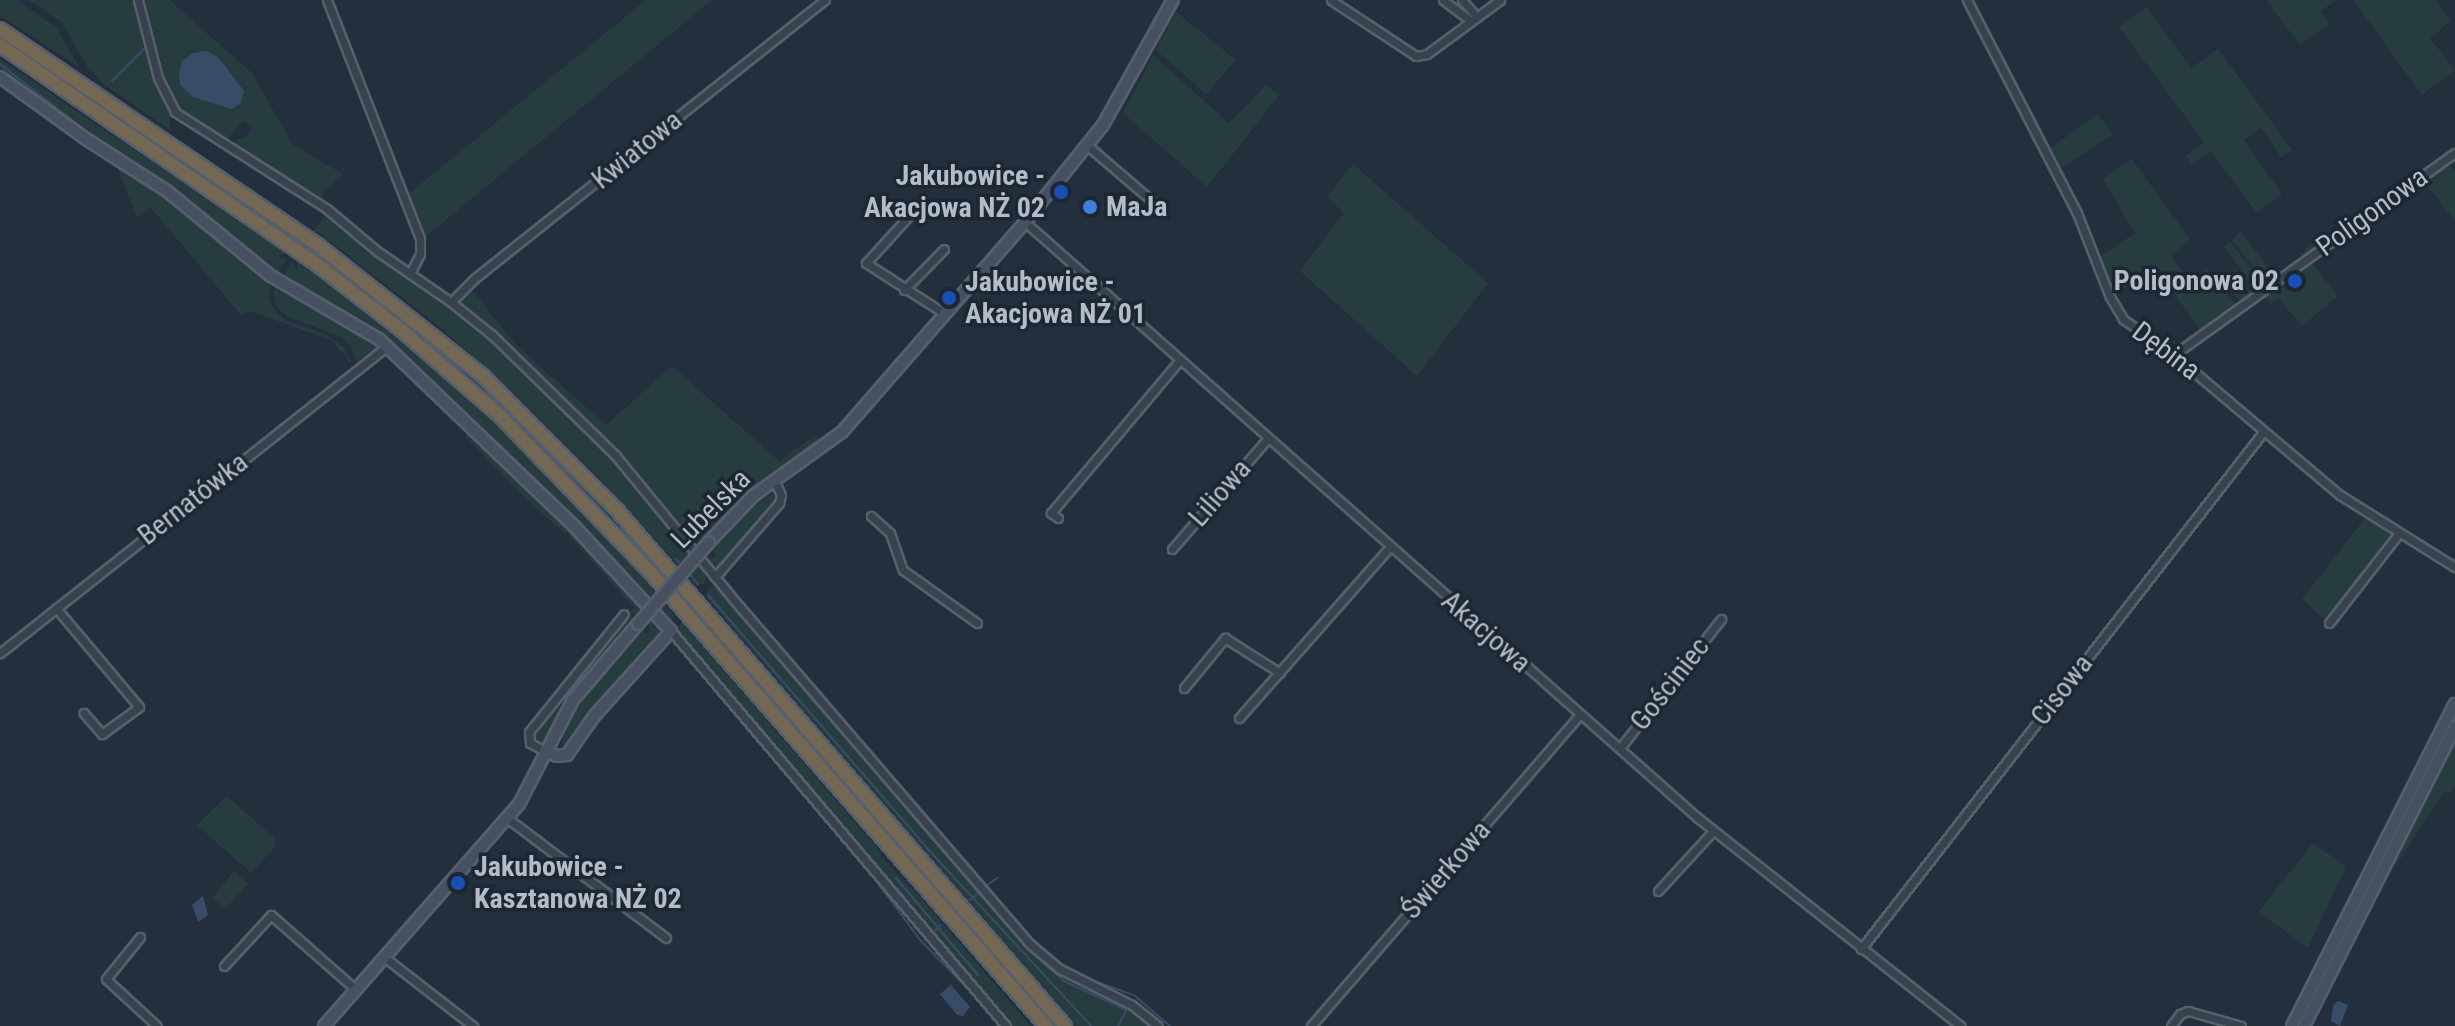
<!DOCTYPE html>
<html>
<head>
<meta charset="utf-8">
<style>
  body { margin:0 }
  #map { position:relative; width:2455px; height:1026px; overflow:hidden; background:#242f3e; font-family:"Roboto Condensed",sans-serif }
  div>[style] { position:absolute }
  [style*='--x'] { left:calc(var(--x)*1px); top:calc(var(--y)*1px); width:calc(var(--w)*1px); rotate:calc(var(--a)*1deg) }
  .green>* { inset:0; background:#263c3f }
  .water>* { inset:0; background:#394c67 }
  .stream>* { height:2px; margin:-1px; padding:0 1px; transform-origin:1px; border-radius:1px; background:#394c67 }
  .roads { filter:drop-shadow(2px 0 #565f6c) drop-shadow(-2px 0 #565f6c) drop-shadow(0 2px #565f6c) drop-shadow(0 -2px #565f6c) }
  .street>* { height:7px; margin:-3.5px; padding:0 3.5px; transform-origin:3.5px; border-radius:3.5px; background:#38414e }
  .secondary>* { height:10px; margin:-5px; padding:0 5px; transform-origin:5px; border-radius:5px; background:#465061 }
  .highway>* { height:12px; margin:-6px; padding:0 6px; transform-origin:6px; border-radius:6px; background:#746855 }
  .bridges { filter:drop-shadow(2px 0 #565f6c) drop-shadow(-2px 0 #565f6c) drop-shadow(0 2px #565f6c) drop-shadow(0 -2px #565f6c) }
  .secondary-bridge>* { height:10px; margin:-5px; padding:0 5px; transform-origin:5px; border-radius:5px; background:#465061 }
  .dots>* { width:22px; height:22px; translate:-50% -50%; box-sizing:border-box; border:4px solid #1d2633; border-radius:50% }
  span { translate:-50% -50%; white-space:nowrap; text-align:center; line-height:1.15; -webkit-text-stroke:7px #1d2633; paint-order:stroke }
  .street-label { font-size:28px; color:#b4bcc9 }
  .poi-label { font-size:28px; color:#b4bcc9; font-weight:700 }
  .right { translate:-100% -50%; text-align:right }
  .left { translate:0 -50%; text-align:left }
</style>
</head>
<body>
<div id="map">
  <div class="green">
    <div style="clip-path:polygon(0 0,17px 0,56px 27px,79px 67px,0 16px)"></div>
    <div style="clip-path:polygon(28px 0,135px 0,161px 97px,170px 112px,170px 130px,101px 82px,88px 68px,62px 22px)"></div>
    <div style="clip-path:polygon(140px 0,169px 0,252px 73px,292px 144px,343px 174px,322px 193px,323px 203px,235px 148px,237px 139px,245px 138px,252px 128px,243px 121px,225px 141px,172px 105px,165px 93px)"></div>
    <div style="clip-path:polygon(646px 0,712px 0,424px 238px,407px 195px)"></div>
    <div style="clip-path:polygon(2266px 0,2336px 0,2321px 11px,2329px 24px,2300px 45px)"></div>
    <div style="clip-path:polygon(2353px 0,2436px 0,2451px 21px,2430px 38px,2455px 70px,2422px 95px)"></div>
    <div style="clip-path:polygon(2146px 7px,2191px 68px,2218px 49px,2292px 150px,2281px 157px,2261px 128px,2244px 140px,2282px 194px,2257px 213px,2211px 151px,2192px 165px,2186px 156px,2204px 142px,2119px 27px)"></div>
    <div style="clip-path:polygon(1176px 12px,1236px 60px,1206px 94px,1156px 50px)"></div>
    <div style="clip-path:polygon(0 34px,277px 221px,424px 333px,499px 398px,558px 458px,719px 635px,715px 638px,613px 522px,533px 440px,420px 337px,274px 225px,0 41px)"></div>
    <div style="clip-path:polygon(1153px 55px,1229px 123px,1266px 85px,1279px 95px,1207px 187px,1123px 113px)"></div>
    <div style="clip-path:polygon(0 59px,286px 253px,277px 256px,287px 259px,271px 283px,269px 299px,275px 311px,286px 321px,324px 333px,345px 348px,352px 364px,331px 340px,250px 311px,241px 315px,151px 208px,137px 218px,118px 169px,125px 169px,132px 179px,134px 176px,171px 196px,269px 278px,262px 281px,269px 280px,275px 271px,274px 264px,273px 273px,197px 209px,0 74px)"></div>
    <div style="clip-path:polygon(2098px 114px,2113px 134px,2059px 170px,2049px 149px)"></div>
    <div style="clip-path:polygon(2132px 159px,2190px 240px,2171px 256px,2174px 260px,2189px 281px,2207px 268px,2237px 306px,2201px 332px,2156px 267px,2113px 296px,2098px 258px,2135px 233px,2103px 179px)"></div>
    <div style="clip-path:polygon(1353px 164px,1488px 283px,1417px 376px,1300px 271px,1344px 213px,1327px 197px)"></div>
    <div style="clip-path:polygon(2449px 164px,2455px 171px,2455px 221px,2424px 182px)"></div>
    <div style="clip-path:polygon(330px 215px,369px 250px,479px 329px,605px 449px,706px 572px,705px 583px,697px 586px,599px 477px,509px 388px,441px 328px,317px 231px,311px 234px,325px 216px,328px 219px)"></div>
    <div style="clip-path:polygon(2342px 222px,2346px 228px,2305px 256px,2299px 254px)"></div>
    <div style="clip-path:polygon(2241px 231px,2269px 269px,2276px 267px,2273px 279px,2266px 284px,2232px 240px)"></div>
    <div style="clip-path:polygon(2230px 241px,2263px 284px,2255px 290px,2224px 246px)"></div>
    <div style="clip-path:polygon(292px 261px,297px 271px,297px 261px,416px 353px,524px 450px,641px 575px,674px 615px,673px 619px,669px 621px,598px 544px,369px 328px,285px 280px,292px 277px,284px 278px,278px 286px,279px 294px,280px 287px,361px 330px,379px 345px,378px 350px,358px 364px,351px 347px,341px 337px,286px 316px,277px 307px,273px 292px)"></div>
    <div style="clip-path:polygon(2310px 261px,2338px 296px,2302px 326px,2279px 299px,2271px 304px,2263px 294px,2277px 286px,2291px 290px,2299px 272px)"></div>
    <div style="clip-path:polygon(2235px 269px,2252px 294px,2242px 303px,2221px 280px)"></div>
    <div style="clip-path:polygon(470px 287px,515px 344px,606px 425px,672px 366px,779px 461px,816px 435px,820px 442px,758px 486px,706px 539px,702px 541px,697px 536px,694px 546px,614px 448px,462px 304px,461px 295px)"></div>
    <div style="clip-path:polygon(468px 431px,569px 527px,568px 531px,565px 534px,527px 500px,465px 436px)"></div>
    <div style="clip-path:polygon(773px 494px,776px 496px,774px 501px,719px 566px,707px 563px,706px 559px,716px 557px,713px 551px,715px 546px,738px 520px,753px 505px)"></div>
    <div style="clip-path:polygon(2366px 517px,2390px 532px,2391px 539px,2327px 622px,2302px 599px)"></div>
    <div style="clip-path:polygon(573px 531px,663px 630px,561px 751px,563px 731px,578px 706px,639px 633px,642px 630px,647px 635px,649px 631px,649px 625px,638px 614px,631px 614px,634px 621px,573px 692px,546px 741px,536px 743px,533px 732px,634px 607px,569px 536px)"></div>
    <div style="clip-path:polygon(709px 587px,719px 587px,1027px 948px,1054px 971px,1138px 1014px,1146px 1026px,1076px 1026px,706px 598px)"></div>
    <div style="clip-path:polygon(682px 622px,882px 854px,880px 856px,923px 900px,1030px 1026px,1010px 1026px,674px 630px)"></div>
    <div style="clip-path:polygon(783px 709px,1057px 1026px,1050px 1026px,779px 713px)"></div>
    <div style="clip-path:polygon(2455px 739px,2455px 785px,2451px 793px,2444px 792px,2397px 864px,2390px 864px)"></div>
    <div style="clip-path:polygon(227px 796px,275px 839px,275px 847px,251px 873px,197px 825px)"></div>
    <div style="clip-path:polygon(2313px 843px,2346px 866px,2308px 948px,2258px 912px)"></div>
    <div style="clip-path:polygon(234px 871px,248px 883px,225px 909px,212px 898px)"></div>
  </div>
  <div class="water">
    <div style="clip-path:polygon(206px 51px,218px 57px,244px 91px,241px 103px,232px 109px,193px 97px,180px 85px,179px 73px,182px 61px,193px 53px)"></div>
    <div style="clip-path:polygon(203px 896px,208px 915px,198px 922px,192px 905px)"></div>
    <div style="clip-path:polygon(951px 985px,970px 1007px,963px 1016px,957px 1015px,940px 994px)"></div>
    <div style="clip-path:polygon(2338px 1001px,2348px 1005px,2340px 1026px,2331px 1021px,2333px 1006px)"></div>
  </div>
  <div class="stream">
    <div style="--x:0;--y:64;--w:103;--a:37.9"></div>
    <div style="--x:112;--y:81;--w:51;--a:-45"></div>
    <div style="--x:676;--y:559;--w:8;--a:50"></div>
    <div style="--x:688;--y:573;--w:15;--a:48"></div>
    <div style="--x:708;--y:595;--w:333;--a:49.1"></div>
    <div style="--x:926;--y:847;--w:243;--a:47.3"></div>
    <div style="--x:856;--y:854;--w:109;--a:53.2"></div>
    <div style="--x:921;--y:941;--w:76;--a:45.5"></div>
    <div style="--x:896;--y:878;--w:127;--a:49.8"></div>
    <div style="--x:986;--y:886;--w:14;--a:-36"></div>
    <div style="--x:970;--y:900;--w:15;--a:-37"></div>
    <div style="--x:934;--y:931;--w:9;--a:-41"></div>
    <div style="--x:1023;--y:945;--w:55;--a:41.3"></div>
    <div style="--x:1064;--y:981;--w:68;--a:25.1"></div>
    <div style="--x:1100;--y:983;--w:37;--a:20"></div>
    <div style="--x:1135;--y:996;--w:46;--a:40.6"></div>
    <div style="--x:1118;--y:1026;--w:19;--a:-62"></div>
  </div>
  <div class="roads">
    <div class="street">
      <div style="--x:138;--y:0;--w:81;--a:75.6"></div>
      <div style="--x:158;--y:78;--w:38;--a:63"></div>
      <div style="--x:175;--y:112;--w:180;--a:32.5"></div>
      <div style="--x:327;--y:209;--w:65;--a:40"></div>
      <div style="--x:377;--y:251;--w:90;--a:34.6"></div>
      <div style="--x:451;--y:302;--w:53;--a:38.8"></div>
      <div style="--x:492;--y:335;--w:172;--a:44.3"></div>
      <div style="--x:615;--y:455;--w:197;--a:50.6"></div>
      <div style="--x:740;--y:607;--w:445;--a:49.3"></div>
      <div style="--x:1030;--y:944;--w:39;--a:40"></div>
      <div style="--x:1060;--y:969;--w:80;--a:26.6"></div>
      <div style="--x:1132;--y:1005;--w:33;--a:39"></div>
      <div style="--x:327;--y:0;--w:256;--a:68.7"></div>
      <div style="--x:420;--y:239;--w:15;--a:90"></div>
      <div style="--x:420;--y:254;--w:22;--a:117"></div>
      <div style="--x:1331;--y:0;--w:102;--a:33.4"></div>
      <div style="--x:1416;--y:56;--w:11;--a:-10"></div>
      <div style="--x:1427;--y:54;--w:91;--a:-36.5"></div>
      <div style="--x:1443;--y:0;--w:35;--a:37"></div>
      <div style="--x:1462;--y:0;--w:23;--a:49"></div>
      <div style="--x:1967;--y:0;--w:240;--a:62.7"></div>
      <div style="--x:2077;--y:213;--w:90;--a:68.6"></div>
      <div style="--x:2110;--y:297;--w:26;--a:59"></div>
      <div style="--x:2123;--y:319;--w:70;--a:35.7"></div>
      <div style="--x:2180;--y:360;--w:209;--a:40.2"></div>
      <div style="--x:2340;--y:495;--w:136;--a:32.1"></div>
      <div style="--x:1088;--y:146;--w:83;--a:40.6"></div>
      <div style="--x:907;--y:218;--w:61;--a:132.3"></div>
      <div style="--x:866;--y:263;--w:94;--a:32.8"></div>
      <div style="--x:1025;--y:222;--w:899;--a:41.53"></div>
      <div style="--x:1698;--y:818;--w:335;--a:38.4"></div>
      <div style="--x:904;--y:290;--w:57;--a:-45.7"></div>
      <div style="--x:451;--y:302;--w:34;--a:-45"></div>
      <div style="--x:475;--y:278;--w:447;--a:-38.5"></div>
      <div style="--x:2172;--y:356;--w:348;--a:-35.7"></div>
      <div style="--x:871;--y:516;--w:25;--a:42"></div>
      <div style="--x:890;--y:533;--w:39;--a:71"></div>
      <div style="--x:903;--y:570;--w:91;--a:35.6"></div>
      <div style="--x:1058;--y:518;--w:9;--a:-144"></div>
      <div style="--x:1051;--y:513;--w:200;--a:-49.9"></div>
      <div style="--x:1172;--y:549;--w:147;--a:-49.1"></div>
      <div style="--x:715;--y:577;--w:98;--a:-49.1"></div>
      <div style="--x:779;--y:503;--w:8;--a:-76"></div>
      <div style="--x:781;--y:495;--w:17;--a:-115"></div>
      <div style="--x:56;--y:608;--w:129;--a:50"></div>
      <div style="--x:139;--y:707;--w:46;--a:143.9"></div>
      <div style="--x:102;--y:734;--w:28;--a:-131"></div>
      <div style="--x:2329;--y:623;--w:114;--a:-52.1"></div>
      <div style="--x:671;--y:631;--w:518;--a:49.7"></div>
      <div style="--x:0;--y:653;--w:494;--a:-38.4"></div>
      <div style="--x:1184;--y:688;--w:65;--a:-50.6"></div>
      <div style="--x:1225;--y:638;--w:65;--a:32.5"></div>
      <div style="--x:1239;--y:718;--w:228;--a:-48.6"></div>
      <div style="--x:1620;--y:748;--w:164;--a:-51.9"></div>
      <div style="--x:545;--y:751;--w:17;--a:-152"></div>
      <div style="--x:530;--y:743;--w:11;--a:-95"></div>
      <div style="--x:529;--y:732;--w:151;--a:-51.2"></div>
      <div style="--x:507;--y:818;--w:199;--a:37"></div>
      <div style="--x:1658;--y:891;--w:81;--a:-47.5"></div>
      <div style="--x:140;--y:937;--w:54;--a:129"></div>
      <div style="--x:106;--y:979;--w:69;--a:42.7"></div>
      <div style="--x:1861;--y:949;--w:656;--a:-52.12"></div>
      <div style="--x:384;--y:957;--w:113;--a:37.8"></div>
      <div style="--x:224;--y:966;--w:69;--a:-47.3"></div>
      <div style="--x:271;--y:915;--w:113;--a:41.4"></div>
      <div style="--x:1311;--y:1026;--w:412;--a:-49.2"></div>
      <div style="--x:2171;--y:1026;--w:15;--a:-53"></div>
      <div style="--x:2180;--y:1014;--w:9;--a:-21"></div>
      <div style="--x:2188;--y:1011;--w:55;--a:15.8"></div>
    </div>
    <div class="secondary">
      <div style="--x:0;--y:77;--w:106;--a:35.8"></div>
      <div style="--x:86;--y:139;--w:96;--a:32.7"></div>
      <div style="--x:167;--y:191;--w:134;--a:39.3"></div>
      <div style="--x:271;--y:276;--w:126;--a:30.4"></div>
      <div style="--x:380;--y:340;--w:269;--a:43.8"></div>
      <div style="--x:574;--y:526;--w:143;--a:47.3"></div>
      <div style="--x:671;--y:631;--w:113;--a:132.1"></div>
      <div style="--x:595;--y:715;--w:49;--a:125"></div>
      <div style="--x:567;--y:755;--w:10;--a:174"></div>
      <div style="--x:557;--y:756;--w:13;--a:-157"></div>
      <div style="--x:709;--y:542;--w:64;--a:-46.3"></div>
      <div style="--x:753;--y:496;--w:110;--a:-35.7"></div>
      <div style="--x:842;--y:432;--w:279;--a:-48.9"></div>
      <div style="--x:1025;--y:222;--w:124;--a:-51.2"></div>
      <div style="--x:1103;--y:125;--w:143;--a:-60.8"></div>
      <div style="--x:324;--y:1026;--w:295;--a:-48.7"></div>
      <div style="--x:519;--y:804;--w:117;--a:-62.6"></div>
      <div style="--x:573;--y:700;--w:100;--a:-49.5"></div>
      <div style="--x:2292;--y:1026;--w:361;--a:-63.2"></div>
      <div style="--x:2304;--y:1026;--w:335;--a:-63.2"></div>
    </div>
    <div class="highway">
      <div style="--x:0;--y:29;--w:386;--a:34.2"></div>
      <div style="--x:319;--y:246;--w:209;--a:38.4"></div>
      <div style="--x:483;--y:376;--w:188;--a:45"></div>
      <div style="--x:616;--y:509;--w:685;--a:49.03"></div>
      <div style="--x:0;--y:45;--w:378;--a:34.7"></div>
      <div style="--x:311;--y:260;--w:113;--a:37.8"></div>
      <div style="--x:400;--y:329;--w:131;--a:41"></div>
      <div style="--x:499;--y:415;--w:219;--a:46.1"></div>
      <div style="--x:651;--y:573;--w:601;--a:48.91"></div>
    </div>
  </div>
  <div class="bridges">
    <div class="secondary-bridge">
      <div style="--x:638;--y:624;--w:108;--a:-49.1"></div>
    </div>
  </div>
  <div class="dots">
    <div style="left:1061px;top:192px;background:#1a4fb4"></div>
    <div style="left:1090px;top:207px;background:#3f7fe0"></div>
    <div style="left:2295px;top:281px;background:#1a4fb4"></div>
    <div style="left:949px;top:298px;background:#1a4fb4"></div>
    <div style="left:458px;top:883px;background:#1a4fb4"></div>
  </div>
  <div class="street-label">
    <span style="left:637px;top:150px;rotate:-39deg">Kwiatowa</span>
    <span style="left:2372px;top:212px;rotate:-36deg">Poligonowa</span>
    <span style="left:2166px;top:351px;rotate:37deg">Dębina</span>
    <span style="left:1220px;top:493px;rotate:-49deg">Liliowa</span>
    <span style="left:193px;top:499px;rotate:-38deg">Bernatówka</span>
    <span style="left:711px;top:509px;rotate:-45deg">Lubelska</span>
    <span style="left:1486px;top:632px;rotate:41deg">Akacjowa</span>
    <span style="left:1670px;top:684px;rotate:-52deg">Gościniec</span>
    <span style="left:2062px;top:690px;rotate:-52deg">Cisowa</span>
    <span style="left:1446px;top:870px;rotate:-49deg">Świerkowa</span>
  </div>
  <div class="poi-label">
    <span class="right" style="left:1045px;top:192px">Jakubowice -<br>Akacjowa NŻ 02</span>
    <span class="left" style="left:1106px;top:207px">MaJa</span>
    <span class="right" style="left:2279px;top:281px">Poligonowa 02</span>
    <span class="left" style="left:965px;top:298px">Jakubowice -<br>Akacjowa NŻ 01</span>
    <span class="left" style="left:474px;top:883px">Jakubowice -<br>Kasztanowa NŻ 02</span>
  </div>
</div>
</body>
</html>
